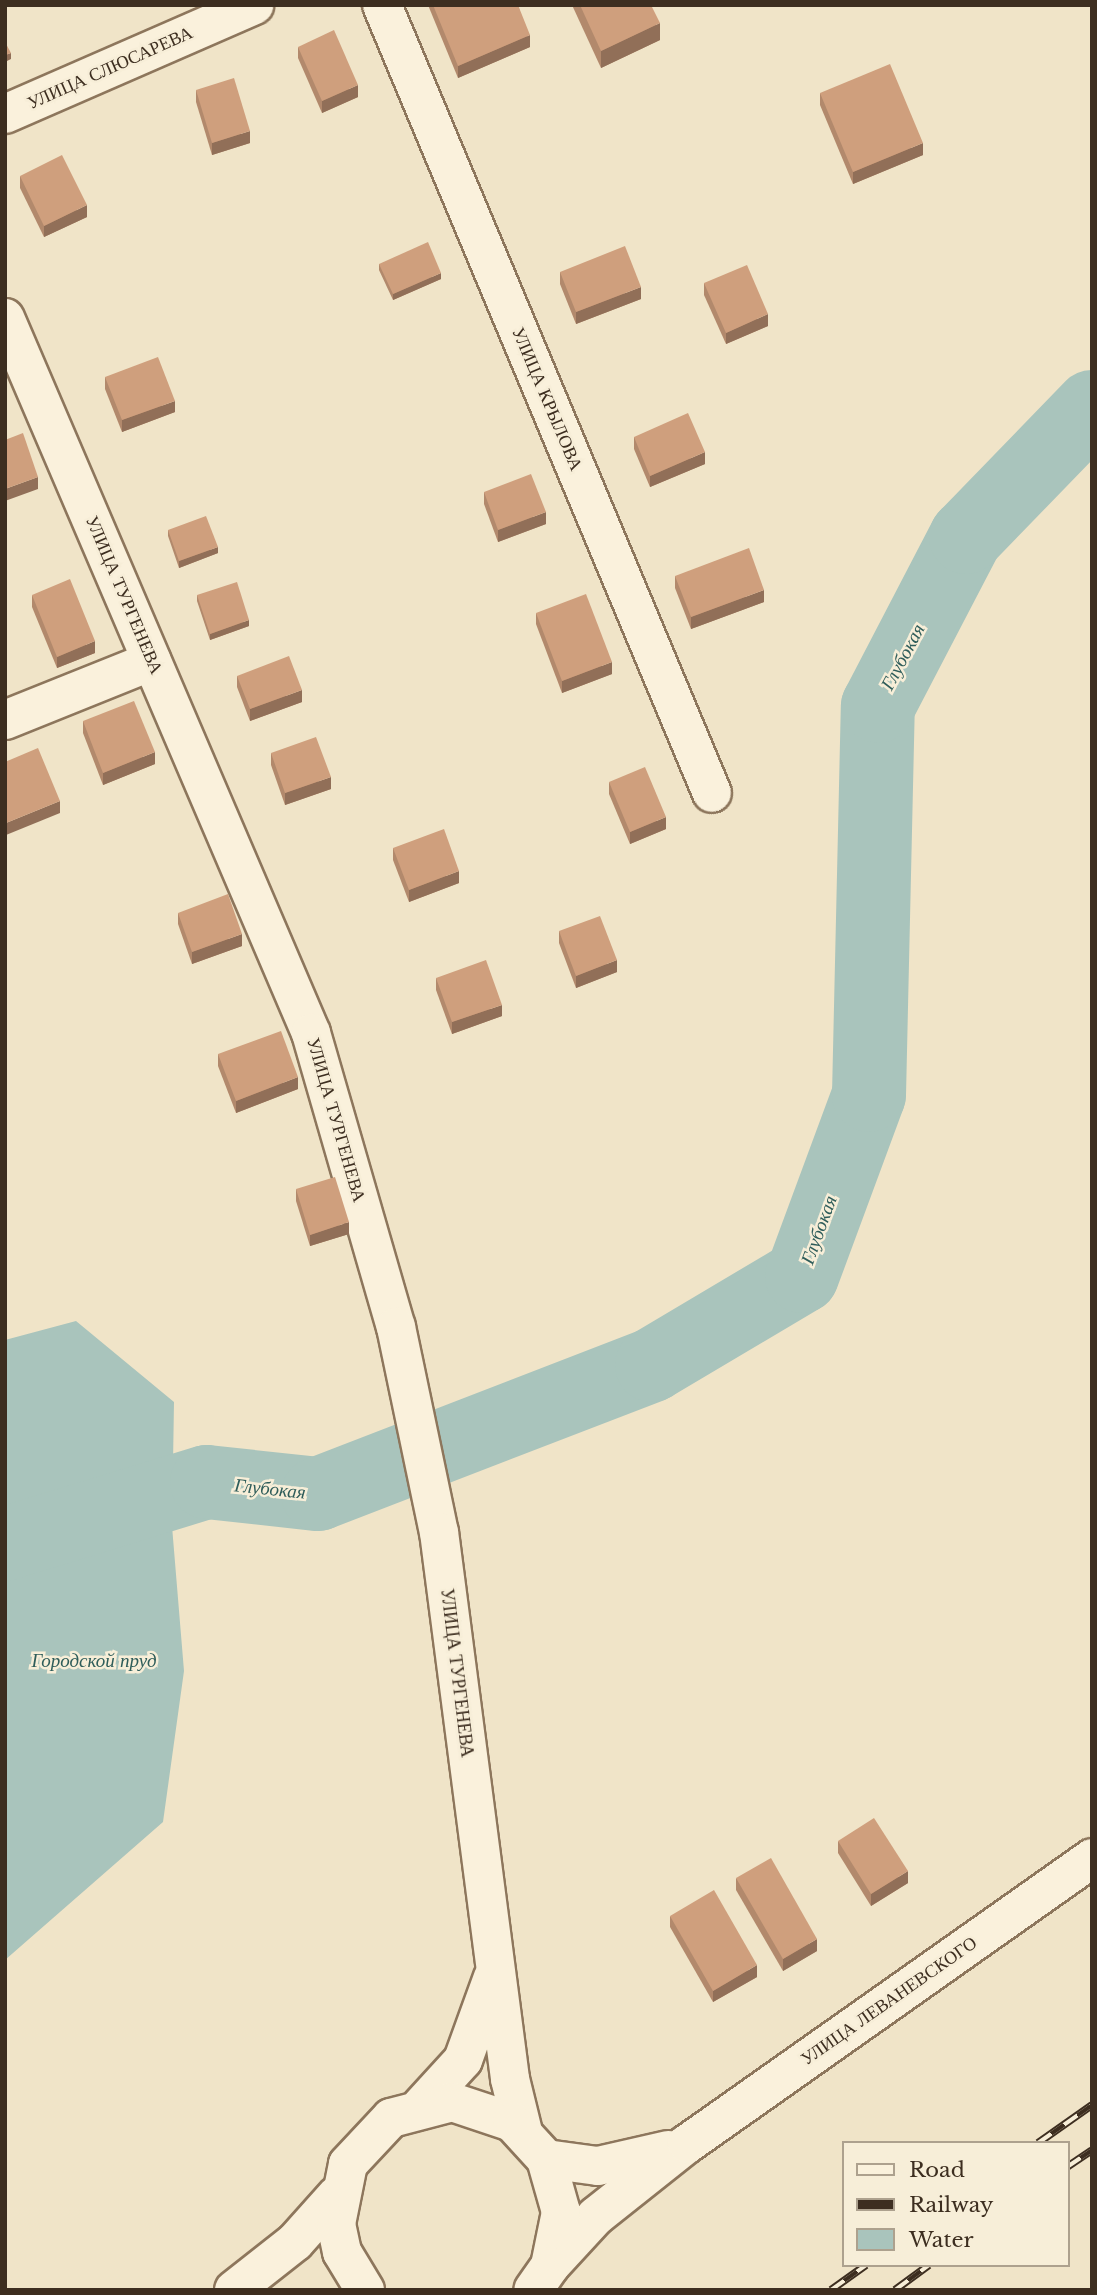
<!DOCTYPE html>
<html>
<head>
<meta charset="utf-8">
<style>
  body { margin:0 }
  #map { position:relative; width:1097px; height:2295px; overflow:hidden; background:#f0e4c8; font-family:"Libre Baskerville",serif }
  div>[style] { position:absolute }
  [style*='--x'] { left:calc(var(--x)*1px); top:calc(var(--y)*1px); width:calc(var(--w)*1px); rotate:calc(var(--a)*1deg) }
  .water>* { inset:0; background:#a9c4bc }
  .river>* { height:74px; margin:-37px; padding:0 37px; transform-origin:37px; border-radius:37px; background:#a9c4bc }
  .roads { filter:drop-shadow(2px 0 #8d765c) drop-shadow(-2px 0 #8d765c) drop-shadow(0 2px #8d765c) drop-shadow(0 -2px #8d765c) }
  .street>* { height:38px; margin:-19px; padding:0 19px; transform-origin:19px; border-radius:19px; background:#faf1dc }
  .secondary>* { height:38px; margin:-19px; padding:0 19px; transform-origin:19px; border-radius:19px; background:#faf1dc }
  .rail>* { height:8px; margin-top:-4px; transform-origin:0; background:repeating-linear-gradient(90deg,#f7eed8 0 16px,#3d2e20 0 32px); box-sizing:border-box; border-block:2px solid #3d2e20 }
  .wall>* { inset:0; background:#b2896c }
  .shaded-wall>* { inset:0; background:#916f58 }
  .building>* { inset:0; background:#cf9f7d }
  span { translate:-50% -50%; white-space:nowrap; text-align:center; line-height:1.15; -webkit-text-stroke:5px #f7eed8; paint-order:stroke }
  .street-label { font-size:18px; color:#3d2e20 }
  .water-label { font-size:19px; color:#2f5d5a; font-style:italic }
  .frame { position:absolute; inset:0; border:7px solid #3d2e20; pointer-events:none }
  .legend { position:absolute; left:842px; top:2141px; width:228px; height:126px; box-sizing:border-box; background:#f7eed8; border:2px solid #ada18e; margin:0; padding:9px 12px; list-style:none; font-size:21px; color:#3d2e20 }
  .legend li { display:flex; align-items:center; gap:14px; height:35px }
  .legend b { width:35px; border:2px solid #ada18e }
</style>
</head>
<body>
<div id="map">
  <div class="water">
    <div style="clip-path:polygon(76px 1321px,174px 1402px,172px 1526px,184px 1671px,163px 1822px,5px 1960px,5px 1340px)"></div>
  </div>
  <div class="river">
    <div style="--x:5;--y:1544;--w:211;--a:-17.1"></div>
    <div style="--x:207;--y:1482;--w:112;--a:6.2"></div>
    <div style="--x:318;--y:1494;--w:358;--a:-21.1"></div>
    <div style="--x:652;--y:1365;--w:174;--a:-30.7"></div>
    <div style="--x:802;--y:1276;--w:193;--a:-69.7"></div>
    <div style="--x:869;--y:1095;--w:389;--a:-88.7"></div>
    <div style="--x:878;--y:706;--w:191;--a:-62.5"></div>
    <div style="--x:966;--y:537;--w:181;--a:-45.9"></div>
  </div>
  <div class="roads">
    <div class="street">
      <div style="--x:382;--y:5;--w:854;--a:67.28"></div>
      <div style="--x:5;--y:114;--w:272;--a:-23.6"></div>
      <div style="--x:5;--y:720;--w:158;--a:-21.9"></div>
    </div>
    <div class="secondary">
      <div style="--x:5;--y:318;--w:778;--a:66.83"></div>
      <div style="--x:311;--y:1033;--w:306;--a:73.9"></div>
      <div style="--x:396;--y:1327;--w:209;--a:78.2"></div>
      <div style="--x:439;--y:1532;--w:552;--a:82.6"></div>
      <div style="--x:510;--y:2079;--w:55;--a:76.2"></div>
      <div style="--x:421;--y:2106;--w:62;--a:-47.6"></div>
      <div style="--x:463;--y:2060;--w:88;--a:-70.1"></div>
      <div style="--x:546;--y:2159;--w:52;--a:7.7"></div>
      <div style="--x:598;--y:2166;--w:72;--a:-12.9"></div>
      <div style="--x:550;--y:2266;--w:68;--a:-47.4"></div>
      <div style="--x:596;--y:2216;--w:116;--a:-38.4"></div>
      <div style="--x:687;--y:2144;--w:496;--a:-35.2"></div>
      <div style="--x:234;--y:2290;--w:78;--a:-38.2"></div>
      <div style="--x:295;--y:2242;--w:63;--a:-48.2"></div>
      <div style="--x:365;--y:2290;--w:44;--a:-121.2"></div>
      <div style="--x:342;--y:2252;--w:29;--a:-102"></div>
      <div style="--x:336;--y:2224;--w:61;--a:-78.7"></div>
      <div style="--x:348;--y:2164;--w:63;--a:-46.9"></div>
      <div style="--x:391;--y:2118;--w:63;--a:-14.7"></div>
      <div style="--x:452;--y:2102;--w:63;--a:18.4"></div>
      <div style="--x:512;--y:2122;--w:50;--a:47.4"></div>
      <div style="--x:546;--y:2159;--w:55;--a:74.2"></div>
      <div style="--x:561;--y:2212;--w:55;--a:101.5"></div>
      <div style="--x:550;--y:2266;--w:29;--a:125"></div>
    </div>
  </div>
  <div class="rail">
    <div style="--x:1038;--y:2143;--w:66;--a:-35.1"></div>
    <div style="--x:1067;--y:2167;--w:30;--a:-34"></div>
    <div style="--x:831;--y:2290;--w:43;--a:-35.5"></div>
    <div style="--x:895;--y:2290;--w:42;--a:-36.3"></div>
  </div>
  <div class="wall">
    <div style="clip-path:polygon(428px 5px,518px 5px,530px 47px,458px 78px)"></div>
    <div style="clip-path:polygon(572px 5px,651px 5px,660px 40px,601px 68px)"></div>
    <div style="clip-path:polygon(298px 47px,358px 97px,322px 113px,298px 58px)"></div>
    <div style="clip-path:polygon(196px 90px,250px 143px,212px 155px,196px 102px)"></div>
    <div style="clip-path:polygon(820px 93px,923px 155px,853px 184px,820px 105px)"></div>
    <div style="clip-path:polygon(20px 176px,87px 217px,44px 237px,20px 188px)"></div>
    <div style="clip-path:polygon(379px 264px,441px 279px,393px 300px,379px 270px)"></div>
    <div style="clip-path:polygon(560px 272px,641px 299px,576px 324px,560px 284px)"></div>
    <div style="clip-path:polygon(704px 283px,768px 326px,726px 344px,704px 295px)"></div>
    <div style="clip-path:polygon(105px 377px,175px 412px,122px 432px,105px 389px)"></div>
    <div style="clip-path:polygon(634px 437px,705px 464px,650px 487px,634px 449px)"></div>
    <div style="clip-path:polygon(484px 492px,546px 524px,498px 542px,484px 504px)"></div>
    <div style="clip-path:polygon(168px 530px,218px 553px,179px 568px,168px 536px)"></div>
    <div style="clip-path:polygon(675px 576px,764px 602px,691px 629px,675px 588px)"></div>
    <div style="clip-path:polygon(32px 595px,95px 653px,57px 668px,32px 607px)"></div>
    <div style="clip-path:polygon(197px 595px,249px 626px,210px 640px,197px 601px)"></div>
    <div style="clip-path:polygon(536px 613px,612px 674px,562px 693px,536px 624px)"></div>
    <div style="clip-path:polygon(237px 676px,302px 702px,250px 721px,237px 687px)"></div>
    <div style="clip-path:polygon(83px 721px,155px 764px,103px 785px,83px 733px)"></div>
    <div style="clip-path:polygon(271px 753px,331px 789px,285px 805px,271px 765px)"></div>
    <div style="clip-path:polygon(609px 782px,666px 829px,630px 844px,609px 794px)"></div>
    <div style="clip-path:polygon(393px 848px,459px 883px,409px 902px,393px 860px)"></div>
    <div style="clip-path:polygon(178px 913px,242px 946px,192px 964px,178px 924px)"></div>
    <div style="clip-path:polygon(559px 931px,617px 972px,576px 988px,559px 943px)"></div>
    <div style="clip-path:polygon(436px 978px,502px 1016px,452px 1034px,436px 990px)"></div>
    <div style="clip-path:polygon(218px 1054px,298px 1089px,236px 1113px,218px 1066px)"></div>
    <div style="clip-path:polygon(296px 1189px,349px 1234px,310px 1246px,296px 1201px)"></div>
    <div style="clip-path:polygon(838px 1841px,908px 1883px,871px 1906px,838px 1853px)"></div>
    <div style="clip-path:polygon(736px 1878px,817px 1951px,783px 1971px,736px 1890px)"></div>
    <div style="clip-path:polygon(670px 1916px,757px 1977px,713px 2002px,670px 1927px)"></div>
  </div>
  <div class="shaded-wall">
    <div style="clip-path:polygon(660px 23px,660px 40px,601px 68px,601px 51px)"></div>
    <div style="clip-path:polygon(530px 35px,530px 47px,458px 78px,458px 66px)"></div>
    <div style="clip-path:polygon(11px 53px,11px 59px,5px 62px,5px 55px)"></div>
    <div style="clip-path:polygon(358px 85px,358px 97px,322px 113px,322px 101px)"></div>
    <div style="clip-path:polygon(250px 131px,250px 143px,212px 155px,212px 143px)"></div>
    <div style="clip-path:polygon(923px 143px,923px 155px,853px 184px,853px 172px)"></div>
    <div style="clip-path:polygon(87px 205px,87px 217px,44px 237px,44px 226px)"></div>
    <div style="clip-path:polygon(441px 273px,441px 279px,393px 300px,393px 294px)"></div>
    <div style="clip-path:polygon(641px 287px,641px 299px,576px 324px,576px 312px)"></div>
    <div style="clip-path:polygon(768px 314px,768px 326px,726px 344px,726px 333px)"></div>
    <div style="clip-path:polygon(175px 401px,175px 412px,122px 432px,122px 420px)"></div>
    <div style="clip-path:polygon(705px 452px,705px 464px,650px 487px,650px 476px)"></div>
    <div style="clip-path:polygon(38px 477px,38px 489px,5px 501px,5px 489px)"></div>
    <div style="clip-path:polygon(546px 512px,546px 524px,498px 542px,498px 530px)"></div>
    <div style="clip-path:polygon(218px 547px,218px 553px,179px 568px,179px 561px)"></div>
    <div style="clip-path:polygon(764px 590px,764px 602px,691px 629px,691px 617px)"></div>
    <div style="clip-path:polygon(249px 620px,249px 626px,210px 640px,210px 634px)"></div>
    <div style="clip-path:polygon(95px 641px,95px 653px,57px 668px,57px 657px)"></div>
    <div style="clip-path:polygon(612px 662px,612px 674px,562px 693px,562px 681px)"></div>
    <div style="clip-path:polygon(302px 690px,302px 702px,250px 721px,250px 709px)"></div>
    <div style="clip-path:polygon(155px 752px,155px 764px,103px 785px,103px 773px)"></div>
    <div style="clip-path:polygon(331px 777px,331px 789px,285px 805px,285px 793px)"></div>
    <div style="clip-path:polygon(60px 801px,60px 813px,6px 835px,6px 823px)"></div>
    <div style="clip-path:polygon(666px 817px,666px 829px,630px 844px,630px 832px)"></div>
    <div style="clip-path:polygon(459px 871px,459px 883px,409px 902px,409px 890px)"></div>
    <div style="clip-path:polygon(242px 934px,242px 946px,192px 964px,192px 952px)"></div>
    <div style="clip-path:polygon(617px 960px,617px 972px,576px 988px,576px 976px)"></div>
    <div style="clip-path:polygon(502px 1005px,502px 1016px,452px 1034px,452px 1022px)"></div>
    <div style="clip-path:polygon(298px 1077px,298px 1089px,236px 1113px,236px 1101px)"></div>
    <div style="clip-path:polygon(349px 1222px,349px 1234px,310px 1246px,310px 1235px)"></div>
    <div style="clip-path:polygon(908px 1871px,908px 1883px,871px 1906px,871px 1894px)"></div>
    <div style="clip-path:polygon(817px 1939px,817px 1951px,783px 1971px,783px 1959px)"></div>
    <div style="clip-path:polygon(757px 1965px,757px 1977px,713px 2002px,713px 1991px)"></div>
  </div>
  <div class="building">
    <div style="clip-path:polygon(433px 5px,518px 5px,530px 35px,458px 66px)"></div>
    <div style="clip-path:polygon(580px 5px,651px 5px,660px 23px,601px 51px)"></div>
    <div style="clip-path:polygon(334px 30px,358px 85px,322px 101px,298px 47px)"></div>
    <div style="clip-path:polygon(5px 42px,11px 53px,5px 55px)"></div>
    <div style="clip-path:polygon(890px 64px,923px 143px,853px 172px,820px 93px)"></div>
    <div style="clip-path:polygon(234px 78px,250px 131px,212px 143px,196px 90px)"></div>
    <div style="clip-path:polygon(62px 155px,87px 205px,44px 226px,20px 176px)"></div>
    <div style="clip-path:polygon(428px 242px,441px 273px,393px 294px,379px 264px)"></div>
    <div style="clip-path:polygon(625px 246px,641px 287px,576px 312px,560px 272px)"></div>
    <div style="clip-path:polygon(747px 265px,768px 314px,726px 333px,704px 283px)"></div>
    <div style="clip-path:polygon(158px 357px,175px 401px,122px 420px,105px 377px)"></div>
    <div style="clip-path:polygon(688px 413px,705px 452px,650px 476px,634px 437px)"></div>
    <div style="clip-path:polygon(23px 433px,38px 477px,5px 489px,5px 440px)"></div>
    <div style="clip-path:polygon(531px 474px,546px 512px,498px 530px,484px 492px)"></div>
    <div style="clip-path:polygon(206px 516px,218px 547px,179px 561px,168px 530px)"></div>
    <div style="clip-path:polygon(749px 548px,764px 590px,691px 617px,675px 576px)"></div>
    <div style="clip-path:polygon(70px 579px,95px 641px,57px 657px,32px 595px)"></div>
    <div style="clip-path:polygon(237px 582px,249px 620px,210px 634px,197px 595px)"></div>
    <div style="clip-path:polygon(586px 594px,612px 662px,562px 681px,536px 613px)"></div>
    <div style="clip-path:polygon(289px 656px,302px 690px,250px 709px,237px 676px)"></div>
    <div style="clip-path:polygon(134px 701px,155px 752px,103px 773px,83px 721px)"></div>
    <div style="clip-path:polygon(316px 737px,331px 777px,285px 793px,271px 753px)"></div>
    <div style="clip-path:polygon(38px 748px,60px 801px,6px 823px,5px 821px,5px 762px)"></div>
    <div style="clip-path:polygon(645px 767px,666px 817px,630px 832px,609px 782px)"></div>
    <div style="clip-path:polygon(444px 829px,459px 871px,409px 890px,393px 848px)"></div>
    <div style="clip-path:polygon(228px 894px,242px 934px,192px 952px,178px 913px)"></div>
    <div style="clip-path:polygon(600px 916px,617px 960px,576px 976px,559px 931px)"></div>
    <div style="clip-path:polygon(486px 960px,502px 1005px,452px 1022px,436px 978px)"></div>
    <div style="clip-path:polygon(281px 1031px,298px 1077px,236px 1101px,218px 1054px)"></div>
    <div style="clip-path:polygon(335px 1177px,349px 1222px,310px 1235px,296px 1189px)"></div>
    <div style="clip-path:polygon(874px 1818px,908px 1871px,871px 1894px,838px 1841px)"></div>
    <div style="clip-path:polygon(771px 1858px,817px 1939px,783px 1959px,736px 1878px)"></div>
    <div style="clip-path:polygon(714px 1890px,757px 1965px,713px 1991px,670px 1916px)"></div>
  </div>
  <div class="street-label">
    <span style="left:110px;top:68px;rotate:-24deg">УЛИЦА СЛЮСАРЕВА</span>
    <span style="left:547px;top:399px;rotate:67deg">УЛИЦА КРЫЛОВА</span>
    <span style="left:124px;top:595px;rotate:67deg">УЛИЦА ТУРГЕНЕВА</span>
    <span style="left:336px;top:1120px;rotate:74deg">УЛИЦА ТУРГЕНЕВА</span>
    <span style="left:457px;top:1673px;rotate:83deg">УЛИЦА ТУРГЕНЕВА</span>
    <span style="left:889px;top:2001px;rotate:-35deg">УЛИЦА ЛЕВАНЕВСКОГО</span>
  </div>
  <div class="water-label">
    <span style="left:903px;top:657px;rotate:-62deg">Глубокая</span>
    <span style="left:819px;top:1230px;rotate:-70deg">Глубокая</span>
    <span style="left:270px;top:1489px;rotate:6deg">Глубокая</span>
    <span style="left:94px;top:1661px">Городской пруд</span>
  </div>
  <div class="frame"></div>
  <ul class="legend">
  <li><b style="height:9px;background:#faf1dc"></b>Road</li>
  <li><b style="height:9px;background:#3d2e20"></b>Railway</li>
  <li><b style="height:19px;background:#a9c4bc"></b>Water</li>
  </ul>
</div>
</body>
</html>
